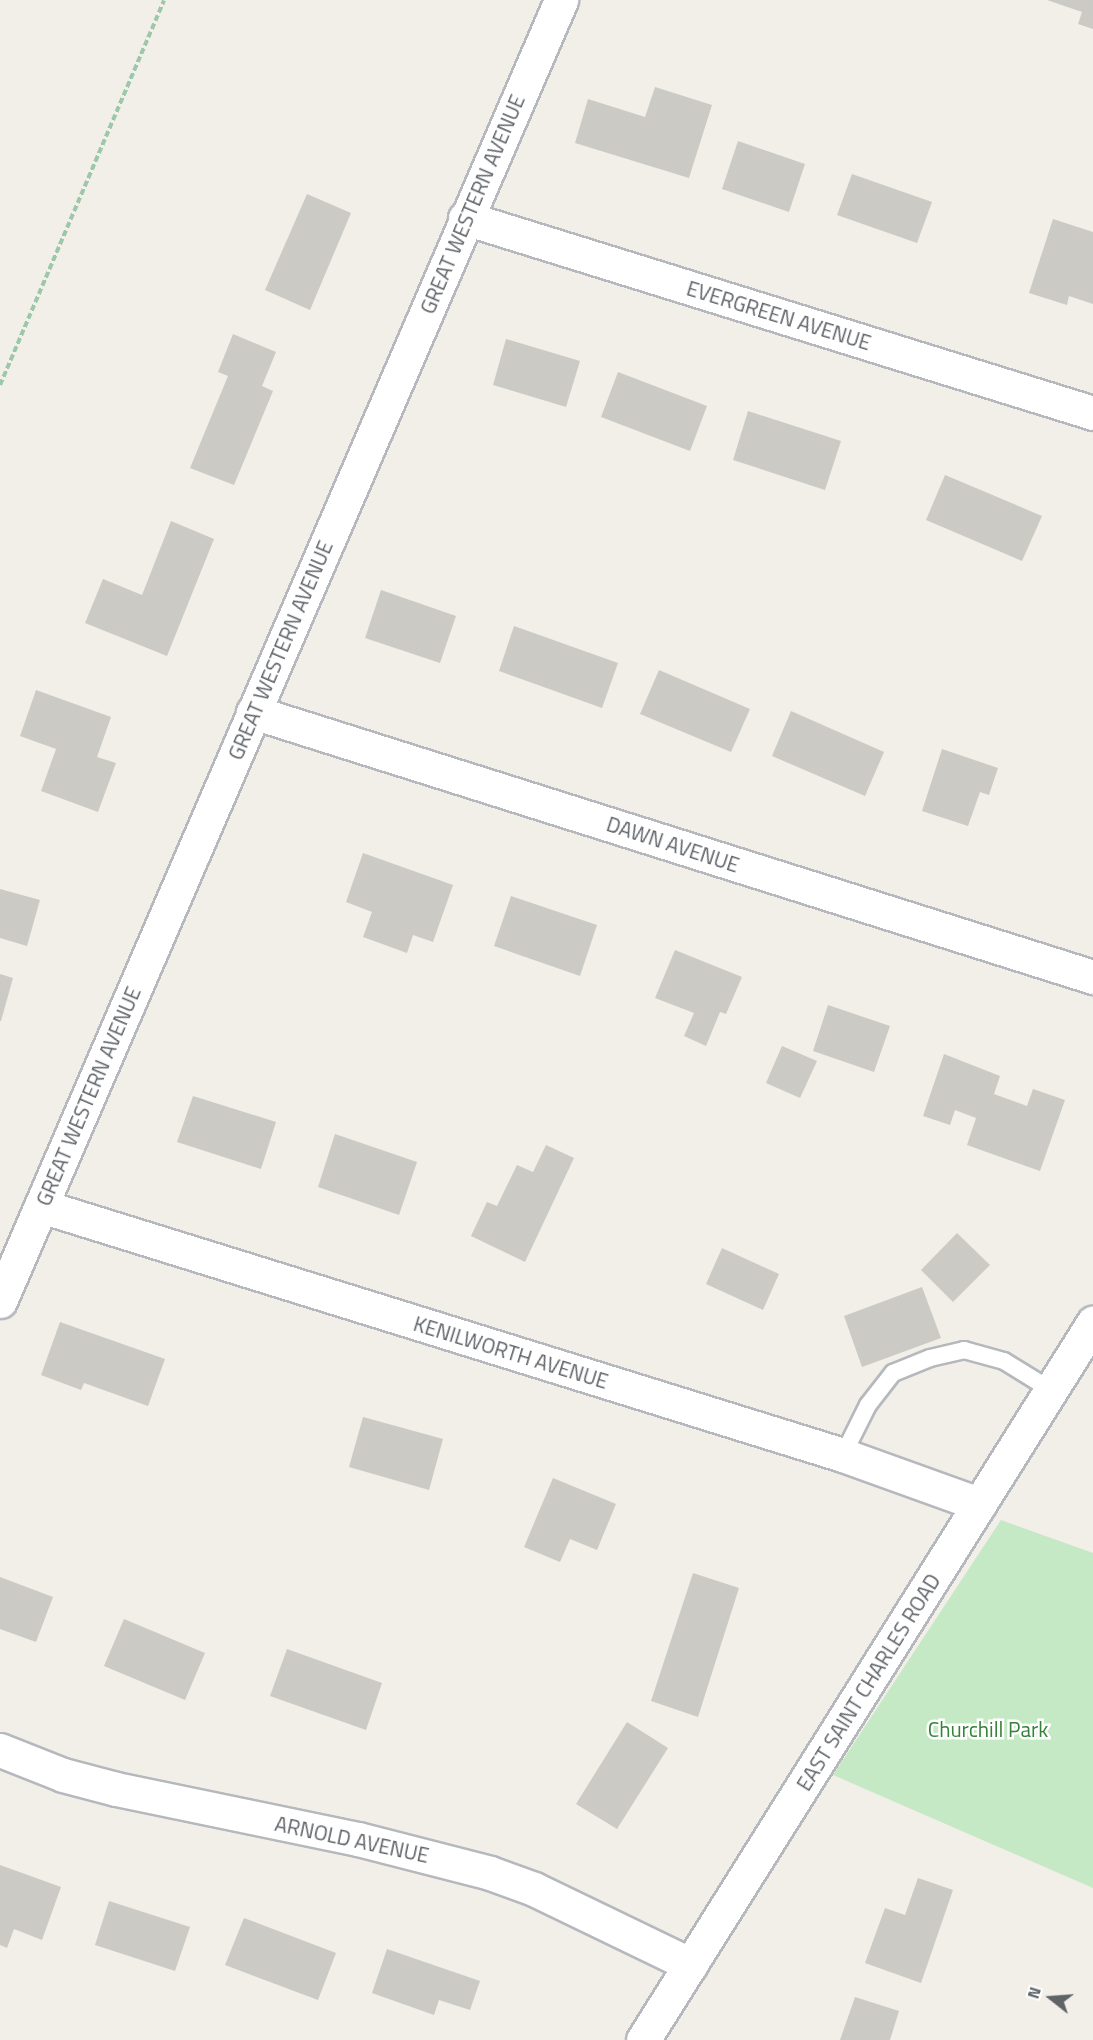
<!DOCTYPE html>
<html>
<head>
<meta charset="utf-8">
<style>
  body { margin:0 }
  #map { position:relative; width:1093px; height:2040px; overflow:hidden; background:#f1efe8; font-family:"Titillium Web",sans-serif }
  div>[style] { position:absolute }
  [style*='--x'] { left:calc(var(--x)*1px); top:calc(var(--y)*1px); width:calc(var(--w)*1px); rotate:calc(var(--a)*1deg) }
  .green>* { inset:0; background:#c5e8c5 }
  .building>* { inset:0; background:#cccac5 }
  .path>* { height:4px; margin-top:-2px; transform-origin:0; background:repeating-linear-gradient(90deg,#9cc7a9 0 6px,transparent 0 9px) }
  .roads { filter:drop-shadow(2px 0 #b5b8bc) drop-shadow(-2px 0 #b5b8bc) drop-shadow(0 2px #b5b8bc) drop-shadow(0 -2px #b5b8bc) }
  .service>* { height:16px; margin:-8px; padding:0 8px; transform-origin:8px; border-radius:8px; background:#fff }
  .minor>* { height:33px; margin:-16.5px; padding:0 16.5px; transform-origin:16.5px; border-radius:16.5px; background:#fff }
  .tertiary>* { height:33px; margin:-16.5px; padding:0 16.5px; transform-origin:16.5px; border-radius:16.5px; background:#fff }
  span { translate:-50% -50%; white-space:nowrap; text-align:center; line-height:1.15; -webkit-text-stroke:5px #fff; paint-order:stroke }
  .street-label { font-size:21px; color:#5f6368 }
  .park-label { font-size:21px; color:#348238 }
  .north { position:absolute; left:1021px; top:1968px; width:60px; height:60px; -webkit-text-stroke:4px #fff; paint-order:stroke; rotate:287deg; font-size:16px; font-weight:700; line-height:24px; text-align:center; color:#5f6368 }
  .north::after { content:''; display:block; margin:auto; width:21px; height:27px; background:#5f6368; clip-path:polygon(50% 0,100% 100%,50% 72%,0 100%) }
</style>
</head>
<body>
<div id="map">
  <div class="green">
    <div style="clip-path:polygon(1001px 1520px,1093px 1553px,1093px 1888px,833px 1775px)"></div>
  </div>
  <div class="building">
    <div style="clip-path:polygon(1047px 0,1093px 0,1093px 29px,1078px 24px,1082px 12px)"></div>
    <div style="clip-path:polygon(655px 87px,712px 105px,689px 178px,575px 143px,588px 99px,645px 117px)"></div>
    <div style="clip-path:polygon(738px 141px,805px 164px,789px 212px,722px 189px)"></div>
    <div style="clip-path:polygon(852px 174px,932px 202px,917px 243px,837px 215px)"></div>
    <div style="clip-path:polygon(307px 194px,351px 213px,310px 310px,265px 290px)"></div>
    <div style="clip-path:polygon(1053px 219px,1093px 232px,1093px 304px,1069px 296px,1067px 305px,1029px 293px)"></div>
    <div style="clip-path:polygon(233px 334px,276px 352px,262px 386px,273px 391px,234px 485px,190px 468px,228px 376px,218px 372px)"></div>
    <div style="clip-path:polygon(506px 339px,580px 361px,566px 407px,493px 385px)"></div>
    <div style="clip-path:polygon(618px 372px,707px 406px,690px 451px,601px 417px)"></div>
    <div style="clip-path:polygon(748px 411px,841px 441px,825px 490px,733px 460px)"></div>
    <div style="clip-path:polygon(945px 475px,1042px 516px,1022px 561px,926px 520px)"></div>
    <div style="clip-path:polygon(171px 521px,214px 539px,167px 656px,85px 623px,103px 579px,142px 595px)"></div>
    <div style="clip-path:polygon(381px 590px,456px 616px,440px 663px,365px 638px)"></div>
    <div style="clip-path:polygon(514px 626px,618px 663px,602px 708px,499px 671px)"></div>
    <div style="clip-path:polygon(659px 670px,750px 709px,731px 752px,640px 714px)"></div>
    <div style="clip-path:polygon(36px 690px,111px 717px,97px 757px,116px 763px,98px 812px,41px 791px,56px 749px,20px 736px)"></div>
    <div style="clip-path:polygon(791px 711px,884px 752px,865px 796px,772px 756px)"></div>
    <div style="clip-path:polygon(942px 749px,998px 768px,989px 795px,980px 792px,968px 826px,922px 811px)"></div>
    <div style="clip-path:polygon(363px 853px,453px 885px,433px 942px,413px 935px,407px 953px,363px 937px,372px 912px,346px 902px)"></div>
    <div style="clip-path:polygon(0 889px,40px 900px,27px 946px,0 938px)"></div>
    <div style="clip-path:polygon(511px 896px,597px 925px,580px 976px,494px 946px)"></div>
    <div style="clip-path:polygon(675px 950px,742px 977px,726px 1014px,720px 1012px,706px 1046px,684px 1036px,694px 1013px,655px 998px)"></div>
    <div style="clip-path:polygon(0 974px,13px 978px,1px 1021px,0 1021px)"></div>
    <div style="clip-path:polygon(828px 1005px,890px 1026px,874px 1072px,813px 1051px)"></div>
    <div style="clip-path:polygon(782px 1046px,817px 1061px,800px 1098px,766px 1083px)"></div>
    <div style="clip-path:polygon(944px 1054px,1000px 1076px,994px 1094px,1027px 1106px,1033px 1089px,1065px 1100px,1040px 1171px,967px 1145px,976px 1118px,955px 1110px,950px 1125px,923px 1116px)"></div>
    <div style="clip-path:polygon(193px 1096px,276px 1122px,261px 1169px,177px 1142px)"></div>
    <div style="clip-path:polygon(335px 1134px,417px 1162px,399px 1215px,318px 1187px)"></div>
    <div style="clip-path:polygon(546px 1145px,574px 1158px,525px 1262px,471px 1236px,487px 1202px,497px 1206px,517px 1165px,533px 1172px)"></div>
    <div style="clip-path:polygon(957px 1233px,990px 1265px,953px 1302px,921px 1270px)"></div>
    <div style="clip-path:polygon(722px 1248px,779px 1274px,763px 1310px,706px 1284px)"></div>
    <div style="clip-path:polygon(922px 1287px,941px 1338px,862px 1367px,844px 1316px)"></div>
    <div style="clip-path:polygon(60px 1322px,165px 1359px,148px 1406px,84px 1383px,81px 1390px,41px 1375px)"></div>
    <div style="clip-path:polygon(363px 1417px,443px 1439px,429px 1490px,349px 1467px)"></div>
    <div style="clip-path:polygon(553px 1478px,616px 1504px,597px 1550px,570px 1539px,560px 1562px,524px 1547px)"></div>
    <div style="clip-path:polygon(693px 1573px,739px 1588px,698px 1717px,651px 1701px)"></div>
    <div style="clip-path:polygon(0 1577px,53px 1597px,36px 1642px,0 1629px)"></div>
    <div style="clip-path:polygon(124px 1619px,205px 1653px,185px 1700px,104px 1666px)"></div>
    <div style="clip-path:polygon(287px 1649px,382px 1683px,366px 1730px,270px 1696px)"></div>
    <div style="clip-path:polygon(627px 1722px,668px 1748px,617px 1829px,576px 1804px)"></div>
    <div style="clip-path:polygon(0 1865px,61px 1887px,42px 1940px,14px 1929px,7px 1948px,0 1945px)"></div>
    <div style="clip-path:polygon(918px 1878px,953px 1890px,921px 1983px,865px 1963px,885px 1908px,905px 1915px)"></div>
    <div style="clip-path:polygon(109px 1901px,190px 1927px,175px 1971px,95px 1945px)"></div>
    <div style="clip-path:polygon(244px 1918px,336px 1953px,318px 2000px,225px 1965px)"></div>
    <div style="clip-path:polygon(387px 1949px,480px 1981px,470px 2010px,439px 2000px,434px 2015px,372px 1993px)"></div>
    <div style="clip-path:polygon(855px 1997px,899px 2011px,890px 2040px,840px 2040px)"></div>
  </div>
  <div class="path">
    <div style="--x:0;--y:385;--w:418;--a:-66.9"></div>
  </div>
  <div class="roads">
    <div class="service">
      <div style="--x:843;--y:1455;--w:56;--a:-63.4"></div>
      <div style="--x:868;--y:1405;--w:41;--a:-52"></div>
      <div style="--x:893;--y:1373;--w:40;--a:-22"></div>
      <div style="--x:930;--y:1358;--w:35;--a:-13"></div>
      <div style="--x:964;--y:1350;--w:41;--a:15.4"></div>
      <div style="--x:1004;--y:1361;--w:55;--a:31.7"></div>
    </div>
    <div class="minor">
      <div style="--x:465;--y:218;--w:658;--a:17.25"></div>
      <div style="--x:253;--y:712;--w:881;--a:17.51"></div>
      <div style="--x:41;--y:1206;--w:840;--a:17.25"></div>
      <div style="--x:843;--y:1455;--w:145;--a:19.8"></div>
      <div style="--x:0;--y:1301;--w:1417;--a:-66.67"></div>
      <div style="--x:0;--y:1750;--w:68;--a:21.6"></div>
      <div style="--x:63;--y:1775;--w:55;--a:14.8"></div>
      <div style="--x:116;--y:1789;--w:247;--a:11.7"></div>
      <div style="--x:358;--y:1839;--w:136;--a:14.4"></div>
      <div style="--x:490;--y:1873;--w:47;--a:20"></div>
      <div style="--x:534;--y:1889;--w:174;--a:25.8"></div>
    </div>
    <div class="tertiary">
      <div style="--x:643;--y:2040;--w:847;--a:-57.89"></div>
    </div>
  </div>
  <div class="street-label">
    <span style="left:472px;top:204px;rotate:-67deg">GREAT WESTERN AVENUE</span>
    <span style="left:779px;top:315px;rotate:17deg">EVERGREEN AVENUE</span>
    <span style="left:280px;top:650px;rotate:-67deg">GREAT WESTERN AVENUE</span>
    <span style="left:673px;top:844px;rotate:18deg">DAWN AVENUE</span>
    <span style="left:88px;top:1096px;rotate:-67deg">GREAT WESTERN AVENUE</span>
    <span style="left:511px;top:1352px;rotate:17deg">KENILWORTH AVENUE</span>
    <span style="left:868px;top:1682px;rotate:-58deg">EAST SAINT CHARLES ROAD</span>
    <span style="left:352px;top:1839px;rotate:12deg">ARNOLD AVENUE</span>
  </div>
  <div class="park-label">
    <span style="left:988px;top:1729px">Churchill Park</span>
  </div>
  <div class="north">N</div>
</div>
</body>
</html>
